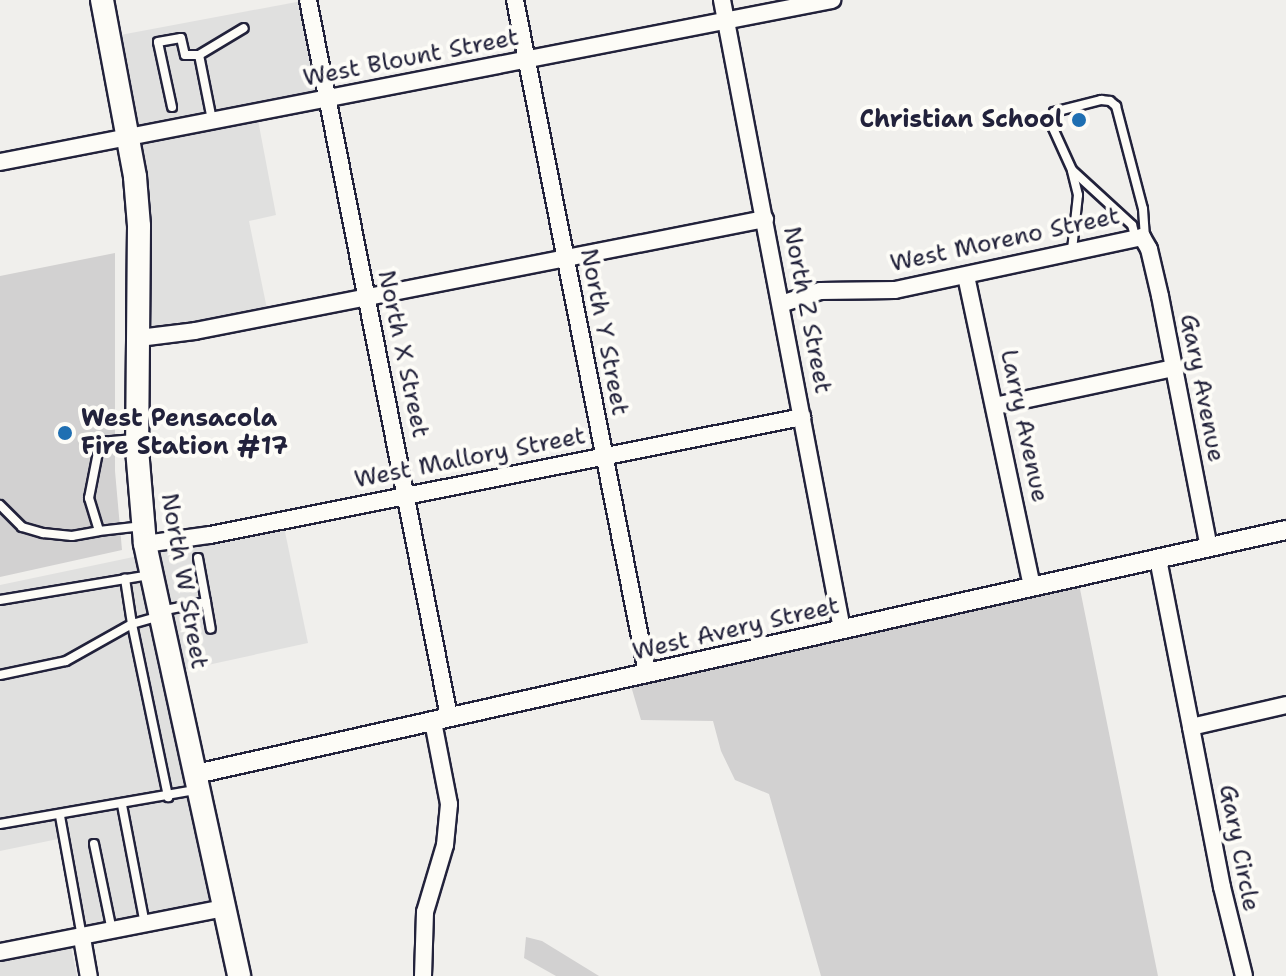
<!DOCTYPE html>
<html>
<head>
<meta charset="utf-8">
<style>
  body { margin:0 }
  #map { position:relative; width:1286px; height:976px; overflow:hidden; background:#f0efec; font-family:"Shantell Sans",sans-serif }
  div>[style] { position:absolute }
  [style*='--x'] { left:calc(var(--x)*1px); top:calc(var(--y)*1px); width:calc(var(--w)*1px); rotate:calc(var(--a)*1deg) }
  .built>* { inset:0; background:#e0e0df }
  .green>* { inset:0; background:#d2d1d1 }
  .roads { filter:drop-shadow(2px 0 #22223b) drop-shadow(-2px 0 #22223b) drop-shadow(0 2px #22223b) drop-shadow(0 -2px #22223b) }
  .service>* { height:8px; margin:-4px; padding:0 4px; transform-origin:4px; border-radius:4px; background:#fdfcf7 }
  .minor>* { height:16px; margin:-8px; padding:0 8px; transform-origin:8px; border-radius:8px; background:#fdfcf7 }
  .tertiary>* { height:18px; margin:-9px; padding:0 9px; transform-origin:9px; border-radius:9px; background:#fdfcf7 }
  .secondary>* { height:22px; margin:-11px; padding:0 11px; transform-origin:11px; border-radius:11px; background:#fdfcf7 }
  .dots>* { width:22px; height:22px; translate:-50% -50%; box-sizing:border-box; border:4px solid #fdfcf7; border-radius:50% }
  span { translate:-50% -50%; white-space:nowrap; text-align:center; line-height:1.15; -webkit-text-stroke:8px #fdfcf7; paint-order:stroke }
  .street-label { font-size:24px; color:#22223b }
  .poi-label { font-size:24px; color:#22223b; font-weight:700 }
  .right { translate:-100% -50%; text-align:right }
  .left { translate:0 -50%; text-align:left }
</style>
</head>
<body>
<div id="map">
  <div class="built">
    <div style="clip-path:polygon(302px 1px,320px 93px,133px 129px,115px 36px)"></div>
    <div style="clip-path:polygon(258px 120px,276px 215px,249px 221px,267px 309px,146px 330px,135px 143px)"></div>
    <div style="clip-path:polygon(284px 527px,308px 643px,180px 671px,153px 552px)"></div>
    <div style="clip-path:polygon(143px 555px,215px 903px,77px 932px,58px 839px,0 851px,0 585px)"></div>
    <div style="clip-path:polygon(71px 947px,77px 976px,0 976px,0 960px)"></div>
  </div>
  <div class="green">
    <div style="clip-path:polygon(115px 253px,115px 471px,122px 550px,0 577px,0 276px)"></div>
    <div style="clip-path:polygon(1079px 584px,1158px 976px,821px 976px,769px 794px,735px 780px,721px 751px,713px 721px,641px 720px,631px 686px)"></div>
    <div style="clip-path:polygon(526px 937px,542px 941px,599px 976px,556px 976px,524px 958px)"></div>
  </div>
  <div class="roads">
    <div class="service">
      <div style="--x:172;--y:107;--w:66;--a:-102.2"></div>
      <div style="--x:158;--y:42;--w:23;--a:-10"></div>
      <div style="--x:181;--y:38;--w:17;--a:77"></div>
      <div style="--x:185;--y:55;--w:14;--a:0"></div>
      <div style="--x:212;--y:120;--w:66;--a:-101.3"></div>
      <div style="--x:199;--y:55;--w:52;--a:-31"></div>
      <div style="--x:1135;--y:236;--w:11;--a:-105"></div>
      <div style="--x:1132;--y:225;--w:81;--a:-137.5"></div>
      <div style="--x:1072;--y:170;--w:48;--a:-114.4"></div>
      <div style="--x:1052;--y:126;--w:14;--a:-82"></div>
      <div style="--x:1054;--y:112;--w:49;--a:-14.3"></div>
      <div style="--x:1101;--y:100;--w:9;--a:6"></div>
      <div style="--x:1110;--y:101;--w:8;--a:40"></div>
      <div style="--x:1116;--y:106;--w:106;--a:75.3"></div>
      <div style="--x:1143;--y:209;--w:29;--a:86"></div>
      <div style="--x:1072;--y:250;--w:55;--a:-83.8"></div>
      <div style="--x:1078;--y:195;--w:25;--a:-104"></div>
      <div style="--x:134;--y:439;--w:34;--a:175"></div>
      <div style="--x:100;--y:442;--w:57;--a:101.1"></div>
      <div style="--x:89;--y:498;--w:34;--a:73"></div>
      <div style="--x:99;--y:531;--w:44;--a:-6.5"></div>
      <div style="--x:0;--y:505;--w:31;--a:45"></div>
      <div style="--x:22;--y:527;--w:22;--a:16"></div>
      <div style="--x:43;--y:533;--w:29;--a:6"></div>
      <div style="--x:72;--y:536;--w:27;--a:-10"></div>
      <div style="--x:198;--y:558;--w:45;--a:79.7"></div>
      <div style="--x:0;--y:600;--w:151;--a:-9.5"></div>
      <div style="--x:160;--y:611;--w:47;--a:-11.1"></div>
      <div style="--x:206;--y:602;--w:27;--a:80"></div>
      <div style="--x:160;--y:616;--w:29;--a:164"></div>
      <div style="--x:132;--y:624;--w:177;--a:78.2"></div>
      <div style="--x:0;--y:675;--w:67;--a:-12"></div>
      <div style="--x:66;--y:661;--w:76;--a:-29.3"></div>
      <div style="--x:132;--y:624;--w:46;--a:-98.8"></div>
      <div style="--x:122;--y:805;--w:122;--a:79.1"></div>
      <div style="--x:60;--y:816;--w:123;--a:79.7"></div>
      <div style="--x:0;--y:824;--w:198;--a:-9.9"></div>
      <div style="--x:94;--y:844;--w:89;--a:78.3"></div>
    </div>
    <div class="minor">
      <div style="--x:308;--y:0;--w:731;--a:78.87"></div>
      <div style="--x:515;--y:0;--w:686;--a:78.9"></div>
      <div style="--x:722;--y:0;--w:640;--a:79.2"></div>
      <div style="--x:0;--y:162;--w:848;--a:-11.02"></div>
      <div style="--x:966;--y:276;--w:317;--a:78"></div>
      <div style="--x:781;--y:304;--w:41;--a:-18.4"></div>
      <div style="--x:820;--y:291;--w:75;--a:-0.8"></div>
      <div style="--x:895;--y:290;--w:253;--a:-12.1"></div>
      <div style="--x:1142;--y:237;--w:14;--a:60"></div>
      <div style="--x:1149;--y:249;--w:48;--a:76.8"></div>
      <div style="--x:1160;--y:296;--w:256;--a:79"></div>
      <div style="--x:139;--y:338;--w:56;--a:-7.1"></div>
      <div style="--x:195;--y:331;--w:581;--a:-11.12"></div>
      <div style="--x:995;--y:406;--w:183;--a:-12"></div>
      <div style="--x:145;--y:544;--w:66;--a:-7.9"></div>
      <div style="--x:210;--y:535;--w:604;--a:-11.27"></div>
      <div style="--x:1158;--y:559;--w:171;--a:78.9"></div>
      <div style="--x:82;--y:938;--w:39;--a:80"></div>
      <div style="--x:0;--y:952;--w:229;--a:-11.1"></div>
      <div style="--x:423;--y:976;--w:64;--a:-88.2"></div>
      <div style="--x:425;--y:912;--w:70;--a:-73.4"></div>
      <div style="--x:445;--y:845;--w:41;--a:-84.4"></div>
      <div style="--x:449;--y:804;--w:84;--a:-101"></div>
      <div style="--x:1244;--y:976;--w:92;--a:-103.9"></div>
      <div style="--x:1222;--y:887;--w:163;--a:-101"></div>
      <div style="--x:1191;--y:727;--w:98;--a:-13"></div>
    </div>
    <div class="tertiary">
      <div style="--x:196;--y:774;--w:1117;--a:-12.62"></div>
    </div>
    <div class="secondary">
      <div style="--x:102;--y:0;--w:180;--a:79.4"></div>
      <div style="--x:135;--y:177;--w:49;--a:85.3"></div>
      <div style="--x:139;--y:226;--w:223;--a:90.5"></div>
      <div style="--x:137;--y:449;--w:95;--a:85.2"></div>
      <div style="--x:145;--y:544;--w:442;--a:77.7"></div>
    </div>
  </div>
  <div class="dots">
    <div style="left:1079px;top:120px;background:#1f6fb2"></div>
    <div style="left:65px;top:433px;background:#1f6fb2"></div>
  </div>
  <div class="street-label">
    <span style="left:411px;top:58px;rotate:-11deg">West Blount Street</span>
    <span style="left:1005px;top:240px;rotate:-12deg">West Moreno Street</span>
    <span style="left:807px;top:310px;rotate:79deg">North Z Street</span>
    <span style="left:604px;top:332px;rotate:79deg">North Y Street</span>
    <span style="left:403px;top:354px;rotate:78deg">North X Street</span>
    <span style="left:1202px;top:388px;rotate:79deg">Gary Avenue</span>
    <span style="left:1024px;top:426px;rotate:78deg">Larry Avenue</span>
    <span style="left:470px;top:458px;rotate:-11deg">West Mallory Street</span>
    <span style="left:184px;top:581px;rotate:80deg">North W Street</span>
    <span style="left:736px;top:629px;rotate:-13deg">West Avery Street</span>
    <span style="left:1239px;top:848px;rotate:79deg">Gary Circle</span>
  </div>
  <div class="poi-label">
    <span class="right" style="left:1063px;top:120px">Christian School</span>
    <span class="left" style="left:81px;top:433px">West Pensacola<br>Fire Station #17</span>
  </div>
</div>
</body>
</html>
